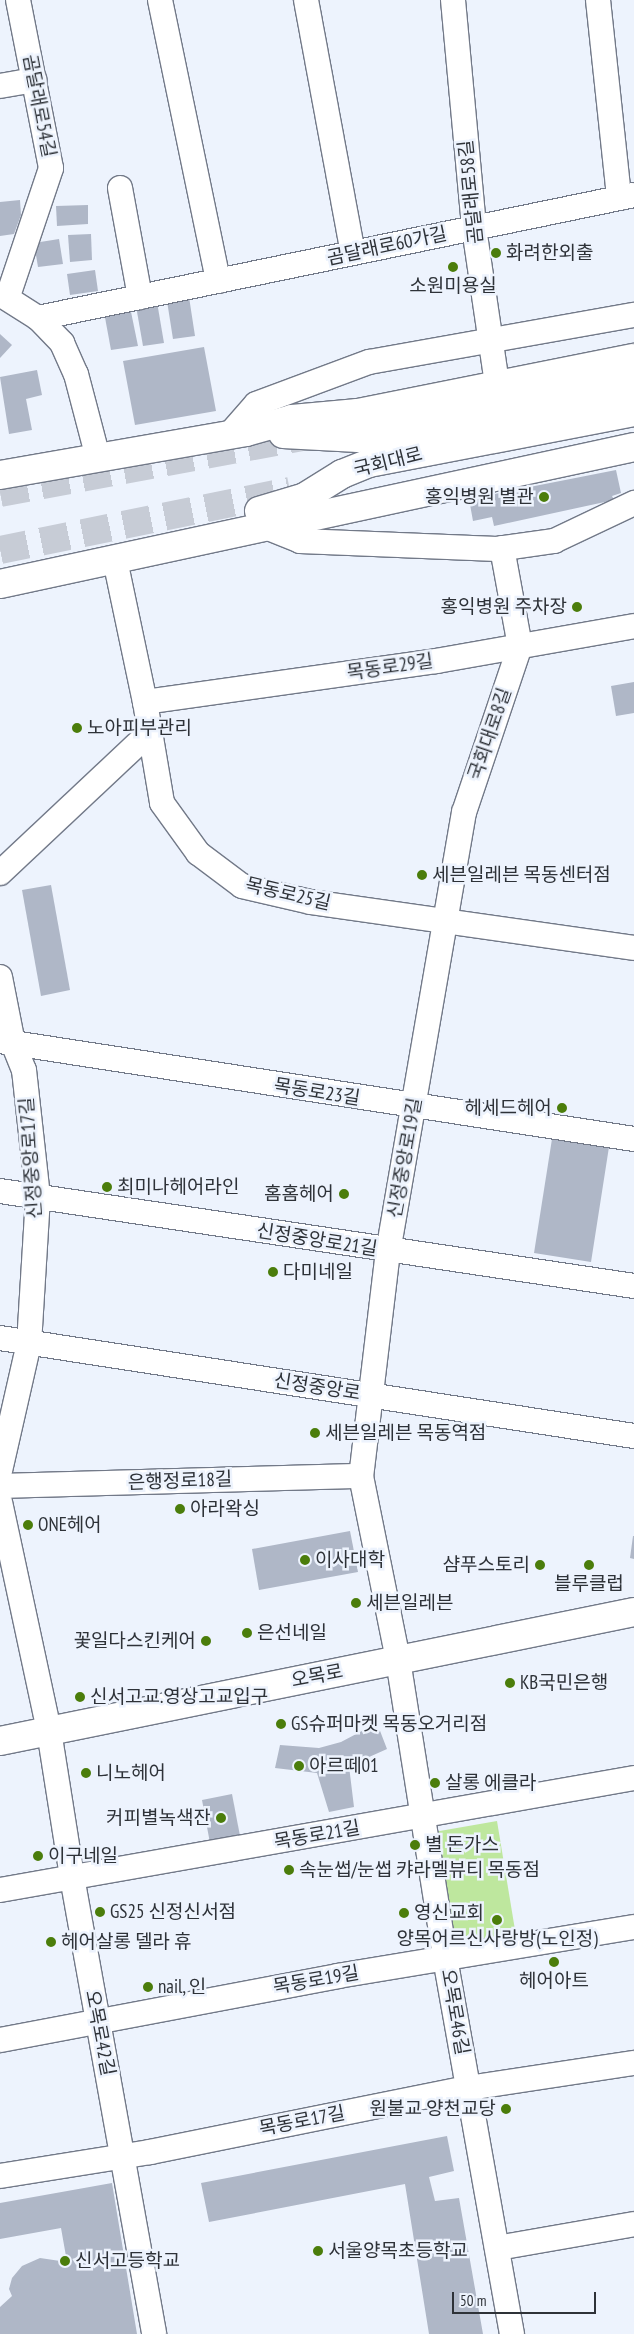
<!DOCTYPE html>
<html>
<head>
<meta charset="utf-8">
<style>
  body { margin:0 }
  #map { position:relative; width:634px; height:2334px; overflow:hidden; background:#edf3fd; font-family:"PT Sans Narrow","Noto Sans KR",sans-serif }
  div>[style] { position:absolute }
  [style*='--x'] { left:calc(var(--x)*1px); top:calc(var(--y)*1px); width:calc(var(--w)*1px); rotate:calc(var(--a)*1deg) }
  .green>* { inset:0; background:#bee79e }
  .building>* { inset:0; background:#afb7c7 }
  .highway-tunnel>* { height:28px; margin-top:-14px; transform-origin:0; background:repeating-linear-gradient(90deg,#c7ccd6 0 28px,transparent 0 42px) }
  .roads { filter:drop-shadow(1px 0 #727988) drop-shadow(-1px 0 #727988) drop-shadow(0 1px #727988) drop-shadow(0 -1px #727988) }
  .minor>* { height:24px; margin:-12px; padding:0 12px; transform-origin:12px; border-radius:12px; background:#fff }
  .major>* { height:28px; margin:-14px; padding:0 14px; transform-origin:14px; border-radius:14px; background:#fff }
  .dots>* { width:14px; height:14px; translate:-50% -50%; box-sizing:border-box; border:2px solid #edf3fd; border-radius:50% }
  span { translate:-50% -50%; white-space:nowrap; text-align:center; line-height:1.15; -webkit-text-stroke:5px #edf3fd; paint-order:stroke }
  .street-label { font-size:19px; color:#2e3238 }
  .poi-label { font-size:19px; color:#2e3238 }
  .left { translate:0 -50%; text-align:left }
  .right { translate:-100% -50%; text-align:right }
  .scale { position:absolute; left:452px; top:2292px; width:144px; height:22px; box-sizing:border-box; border:2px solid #2e3238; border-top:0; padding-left:6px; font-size:15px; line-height:18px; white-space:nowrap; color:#2e3238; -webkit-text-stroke:4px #edf3fd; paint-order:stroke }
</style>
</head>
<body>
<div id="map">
  <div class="green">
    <div style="clip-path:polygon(497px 1821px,516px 1936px,454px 1947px,434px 1832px)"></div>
  </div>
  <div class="building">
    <div style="clip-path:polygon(20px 200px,21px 215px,14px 234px,0 236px,0 202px)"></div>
    <div style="clip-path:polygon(88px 205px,88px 224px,57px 226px,56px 206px)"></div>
    <div style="clip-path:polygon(91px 234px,92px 260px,70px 262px,68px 235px)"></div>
    <div style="clip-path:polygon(59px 239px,63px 264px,38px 267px,34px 243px)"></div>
    <div style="clip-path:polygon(95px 270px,98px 291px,70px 295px,67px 274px)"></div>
    <div style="clip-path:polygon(189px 297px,195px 336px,173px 339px,167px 301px)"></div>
    <div style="clip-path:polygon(157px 302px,164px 343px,143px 346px,136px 306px)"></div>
    <div style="clip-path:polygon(130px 307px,138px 346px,111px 350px,104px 312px)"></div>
    <div style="clip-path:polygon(0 334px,12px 345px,0 358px)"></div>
    <div style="clip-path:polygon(204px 347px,216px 411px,135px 425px,123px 361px)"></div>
    <div style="clip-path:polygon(37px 370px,42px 395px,26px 399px,32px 430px,9px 434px,0 377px)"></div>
    <div style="clip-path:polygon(616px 470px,621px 493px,612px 496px,614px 500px,494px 526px,492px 517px,473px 521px,469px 499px)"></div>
    <div style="clip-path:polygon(634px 682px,634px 713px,616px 716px,611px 686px)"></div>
    <div style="clip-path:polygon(51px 885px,70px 990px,41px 996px,22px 890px)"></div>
    <div style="clip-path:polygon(552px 1139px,609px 1147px,591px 1262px,534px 1253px)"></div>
    <div style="clip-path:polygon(350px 1531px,358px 1572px,259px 1590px,252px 1549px)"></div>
    <div style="clip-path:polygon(633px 1536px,634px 1536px,634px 1559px,630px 1558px)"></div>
    <div style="clip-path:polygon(377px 1723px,387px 1749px,349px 1766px,354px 1807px,329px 1812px,317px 1773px,275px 1768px,280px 1745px,319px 1748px,341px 1742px)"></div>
    <div style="clip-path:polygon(232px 1794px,240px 1836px,210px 1843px,202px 1800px)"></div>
    <div style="clip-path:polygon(447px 2136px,454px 2171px,429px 2177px,435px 2201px,459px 2198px,483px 2334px,429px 2334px,405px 2184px,209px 2222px,201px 2183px)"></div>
    <div style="clip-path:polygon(112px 2183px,137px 2334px,0 2334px,0 2307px,12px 2296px,9px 2289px,12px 2278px,22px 2266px,40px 2258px,67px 2262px,61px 2228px,0 2239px,0 2203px)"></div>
  </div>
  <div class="highway-tunnel">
    <div style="--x:0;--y:493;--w:313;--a:-10.5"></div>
    <div style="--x:0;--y:550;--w:296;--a:-11.5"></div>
  </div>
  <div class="roads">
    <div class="minor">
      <div style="--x:160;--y:0;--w:287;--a:78.3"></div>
      <div style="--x:306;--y:0;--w:257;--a:79.5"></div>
      <div style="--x:453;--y:0;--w:229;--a:84.7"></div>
      <div style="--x:474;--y:228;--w:158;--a:81.6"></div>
      <div style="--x:598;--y:0;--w:199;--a:83.9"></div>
      <div style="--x:0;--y:86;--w:35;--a:-10"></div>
      <div style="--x:120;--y:188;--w:111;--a:79.6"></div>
      <div style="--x:0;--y:294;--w:45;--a:32.3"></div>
      <div style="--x:38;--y:318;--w:35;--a:46"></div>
      <div style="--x:62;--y:343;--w:34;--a:66"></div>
      <div style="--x:76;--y:374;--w:87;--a:75.3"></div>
      <div style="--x:8;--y:296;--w:135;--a:-71.4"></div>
      <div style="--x:51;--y:168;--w:171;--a:-101.1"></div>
      <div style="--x:38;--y:318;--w:609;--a:-11.66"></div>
      <div style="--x:229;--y:435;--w:41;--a:-48.9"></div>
      <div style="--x:256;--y:404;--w:121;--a:-20.4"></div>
      <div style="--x:369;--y:362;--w:269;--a:-10.1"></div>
      <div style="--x:266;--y:527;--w:37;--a:22"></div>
      <div style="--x:300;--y:541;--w:197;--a:2.3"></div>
      <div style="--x:497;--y:549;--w:58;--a:-8"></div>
      <div style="--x:554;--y:541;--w:89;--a:-25.4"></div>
      <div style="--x:502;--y:548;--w:100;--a:79.6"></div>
      <div style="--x:520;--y:646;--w:175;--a:108.6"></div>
      <div style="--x:464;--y:812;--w:446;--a:99.8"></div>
      <div style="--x:388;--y:1251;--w:227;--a:96.8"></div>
      <div style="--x:361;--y:1476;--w:188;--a:78.6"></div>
      <div style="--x:398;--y:1660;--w:302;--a:81"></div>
      <div style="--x:445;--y:1958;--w:382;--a:79.9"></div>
      <div style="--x:115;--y:560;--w:145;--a:78.1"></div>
      <div style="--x:145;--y:702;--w:102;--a:80.4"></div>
      <div style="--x:162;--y:803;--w:62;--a:54.2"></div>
      <div style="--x:198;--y:853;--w:55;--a:36.9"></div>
      <div style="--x:242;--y:886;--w:71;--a:13.1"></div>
      <div style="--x:311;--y:902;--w:326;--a:8.1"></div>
      <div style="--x:145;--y:702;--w:294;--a:-8"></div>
      <div style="--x:436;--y:661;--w:201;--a:-10"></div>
      <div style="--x:0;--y:873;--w:206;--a:-43.2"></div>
      <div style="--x:0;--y:977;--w:67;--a:78.9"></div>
      <div style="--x:13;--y:1043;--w:29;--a:68"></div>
      <div style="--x:24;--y:1070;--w:128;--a:83.7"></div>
      <div style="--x:38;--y:1197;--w:146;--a:93.5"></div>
      <div style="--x:29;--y:1343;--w:131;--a:102.8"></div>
      <div style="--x:0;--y:1041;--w:642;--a:8.79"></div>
      <div style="--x:0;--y:1191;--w:641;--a:8.52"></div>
      <div style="--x:0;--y:1338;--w:642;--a:8.79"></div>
      <div style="--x:0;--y:1486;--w:361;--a:-1.6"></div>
      <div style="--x:0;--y:1502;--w:234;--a:77.9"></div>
      <div style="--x:49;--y:1731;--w:148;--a:81"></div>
      <div style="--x:72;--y:1877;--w:464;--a:79.8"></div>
      <div style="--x:0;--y:1890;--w:644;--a:-10.02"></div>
      <div style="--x:0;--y:2040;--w:344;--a:-10.7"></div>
      <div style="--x:338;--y:1976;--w:300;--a:-9.4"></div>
      <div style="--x:0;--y:2176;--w:152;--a:-9.1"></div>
      <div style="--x:150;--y:2152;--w:324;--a:-11.4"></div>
      <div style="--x:468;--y:2088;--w:168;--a:-8.6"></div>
      <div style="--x:497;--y:2248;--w:139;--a:-9.9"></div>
    </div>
    <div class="major">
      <div style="--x:283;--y:434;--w:75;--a:3.1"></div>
      <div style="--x:358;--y:438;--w:281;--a:-10.9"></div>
      <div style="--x:0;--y:475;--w:250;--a:-9.9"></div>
      <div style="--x:246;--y:432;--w:48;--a:-15.8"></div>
      <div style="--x:292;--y:419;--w:66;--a:-5.2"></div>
      <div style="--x:358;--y:413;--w:281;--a:-11.3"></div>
      <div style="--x:259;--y:511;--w:48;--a:-16.9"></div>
      <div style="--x:305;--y:497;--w:44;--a:-31.9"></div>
      <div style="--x:342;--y:474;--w:29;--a:-22"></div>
      <div style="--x:369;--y:463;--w:270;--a:-10.9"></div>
      <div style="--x:0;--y:584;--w:649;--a:-12.19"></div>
      <div style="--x:0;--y:1741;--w:647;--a:-11.5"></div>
    </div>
  </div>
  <div class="dots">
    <div style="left:496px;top:253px;background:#4b7d0b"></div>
    <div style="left:453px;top:267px;background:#4b7d0b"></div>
    <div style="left:544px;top:497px;background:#4b7d0b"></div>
    <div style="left:577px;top:607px;background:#4b7d0b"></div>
    <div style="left:77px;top:728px;background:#4b7d0b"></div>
    <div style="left:422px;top:875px;background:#4b7d0b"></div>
    <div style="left:562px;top:1108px;background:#4b7d0b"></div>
    <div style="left:107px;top:1187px;background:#4b7d0b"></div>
    <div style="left:344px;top:1194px;background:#4b7d0b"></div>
    <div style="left:273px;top:1272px;background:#4b7d0b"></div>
    <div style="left:315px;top:1433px;background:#4b7d0b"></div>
    <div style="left:180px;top:1509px;background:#4b7d0b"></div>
    <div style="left:28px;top:1525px;background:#4b7d0b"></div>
    <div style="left:305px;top:1560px;background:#4b7d0b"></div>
    <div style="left:540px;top:1565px;background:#4b7d0b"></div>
    <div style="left:589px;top:1565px;background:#4b7d0b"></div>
    <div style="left:356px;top:1603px;background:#4b7d0b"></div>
    <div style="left:247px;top:1633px;background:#4b7d0b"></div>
    <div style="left:206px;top:1641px;background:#4b7d0b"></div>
    <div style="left:510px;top:1683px;background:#4b7d0b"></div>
    <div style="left:80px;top:1697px;background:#4b7d0b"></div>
    <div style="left:281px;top:1724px;background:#4b7d0b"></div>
    <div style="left:299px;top:1766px;background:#4b7d0b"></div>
    <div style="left:86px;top:1773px;background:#4b7d0b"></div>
    <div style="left:435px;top:1783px;background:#4b7d0b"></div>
    <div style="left:221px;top:1818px;background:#4b7d0b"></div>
    <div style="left:415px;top:1845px;background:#4b7d0b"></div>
    <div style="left:38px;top:1856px;background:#4b7d0b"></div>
    <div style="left:289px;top:1870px;background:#4b7d0b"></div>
    <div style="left:100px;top:1912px;background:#4b7d0b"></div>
    <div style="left:404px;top:1913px;background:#4b7d0b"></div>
    <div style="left:497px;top:1920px;background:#4b7d0b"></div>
    <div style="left:51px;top:1942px;background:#4b7d0b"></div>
    <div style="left:554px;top:1962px;background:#4b7d0b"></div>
    <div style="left:148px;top:1987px;background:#4b7d0b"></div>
    <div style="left:506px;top:2109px;background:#4b7d0b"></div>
    <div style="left:318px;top:2251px;background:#4b7d0b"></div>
    <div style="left:65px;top:2261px;background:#4b7d0b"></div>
  </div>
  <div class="street-label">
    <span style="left:39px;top:106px;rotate:79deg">곰달래로54길</span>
    <span style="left:471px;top:192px;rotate:-96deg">곰달래로58길</span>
    <span style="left:387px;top:246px;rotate:-12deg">곰달래로60가길</span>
    <span style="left:388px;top:462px;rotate:-14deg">국회대로</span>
    <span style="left:390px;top:667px;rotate:-8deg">목동로29길</span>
    <span style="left:490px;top:734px;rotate:-71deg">국회대로8길</span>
    <span style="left:288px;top:894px;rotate:13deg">목동로25길</span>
    <span style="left:317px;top:1092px;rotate:9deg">목동로23길</span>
    <span style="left:31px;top:1158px;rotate:-94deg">신정중앙로17길</span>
    <span style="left:405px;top:1158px;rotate:-80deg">신정중앙로19길</span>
    <span style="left:317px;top:1240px;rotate:9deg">신정중앙로21길</span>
    <span style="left:317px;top:1387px;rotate:9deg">신정중앙로</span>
    <span style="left:180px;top:1481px;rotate:-2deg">은행정로18길</span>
    <span style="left:317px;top:1676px;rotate:-11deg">오목로</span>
    <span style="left:317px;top:1835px;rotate:-10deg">목동로21길</span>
    <span style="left:316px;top:1980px;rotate:-10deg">목동로19길</span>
    <span style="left:455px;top:2012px;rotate:80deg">오목로46길</span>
    <span style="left:100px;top:2033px;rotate:79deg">오목로42길</span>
    <span style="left:302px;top:2121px;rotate:-11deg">목동로17길</span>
  </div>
  <div class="poi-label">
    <span class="left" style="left:506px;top:253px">화려한외출</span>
    <span style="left:453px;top:286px">소원미용실</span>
    <span class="right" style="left:534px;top:497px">홍익병원 별관</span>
    <span class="right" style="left:567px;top:607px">홍익병원 주차장</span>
    <span class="left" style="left:87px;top:728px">노아피부관리</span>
    <span class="left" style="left:432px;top:875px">세븐일레븐 목동센터점</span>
    <span class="right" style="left:552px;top:1108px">헤세드헤어</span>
    <span class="left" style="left:117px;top:1187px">최미나헤어라인</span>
    <span class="right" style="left:334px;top:1194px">홈홈헤어</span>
    <span class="left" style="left:283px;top:1272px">다미네일</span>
    <span class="left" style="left:325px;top:1433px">세븐일레븐 목동역점</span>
    <span class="left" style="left:190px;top:1509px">아라왁싱</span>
    <span class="left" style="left:38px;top:1525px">ONE헤어</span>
    <span class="left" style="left:315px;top:1560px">이사대학</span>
    <span class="right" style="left:530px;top:1565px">샴푸스토리</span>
    <span style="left:589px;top:1584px">블루클럽</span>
    <span class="left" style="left:366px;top:1603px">세븐일레븐</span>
    <span class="left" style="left:257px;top:1633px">은선네일</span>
    <span class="right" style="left:196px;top:1641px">꽃일다스킨케어</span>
    <span class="left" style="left:520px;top:1683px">KB국민은행</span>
    <span class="left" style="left:90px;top:1697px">신서고교.영상고교입구</span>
    <span class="left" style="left:291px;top:1724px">GS슈퍼마켓 목동오거리점</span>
    <span class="left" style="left:309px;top:1766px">아르떼01</span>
    <span class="left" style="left:96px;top:1773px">니노헤어</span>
    <span class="left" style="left:445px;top:1783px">살롱 에클라</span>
    <span class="right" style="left:211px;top:1818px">커피별녹색잔</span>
    <span class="left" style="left:425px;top:1845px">별 돈가스</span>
    <span class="left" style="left:48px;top:1856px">이구네일</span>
    <span class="left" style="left:299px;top:1870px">속눈썹/눈썹 캬라멜뷰티 목동점</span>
    <span class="left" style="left:110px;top:1912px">GS25 신정신서점</span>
    <span class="left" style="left:414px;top:1913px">영신교회</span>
    <span style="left:497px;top:1939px">양목어르신사랑방(노인정)</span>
    <span class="left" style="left:61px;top:1942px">헤어살롱 델라 휴</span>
    <span style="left:554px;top:1981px">헤어아트</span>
    <span class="left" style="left:158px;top:1987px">nail, 인</span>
    <span class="right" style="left:496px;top:2109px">원불교 양천교당</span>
    <span class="left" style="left:328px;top:2251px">서울양목초등학교</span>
    <span class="left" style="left:75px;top:2261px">신서고등학교</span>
  </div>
  <div class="scale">50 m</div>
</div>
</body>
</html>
